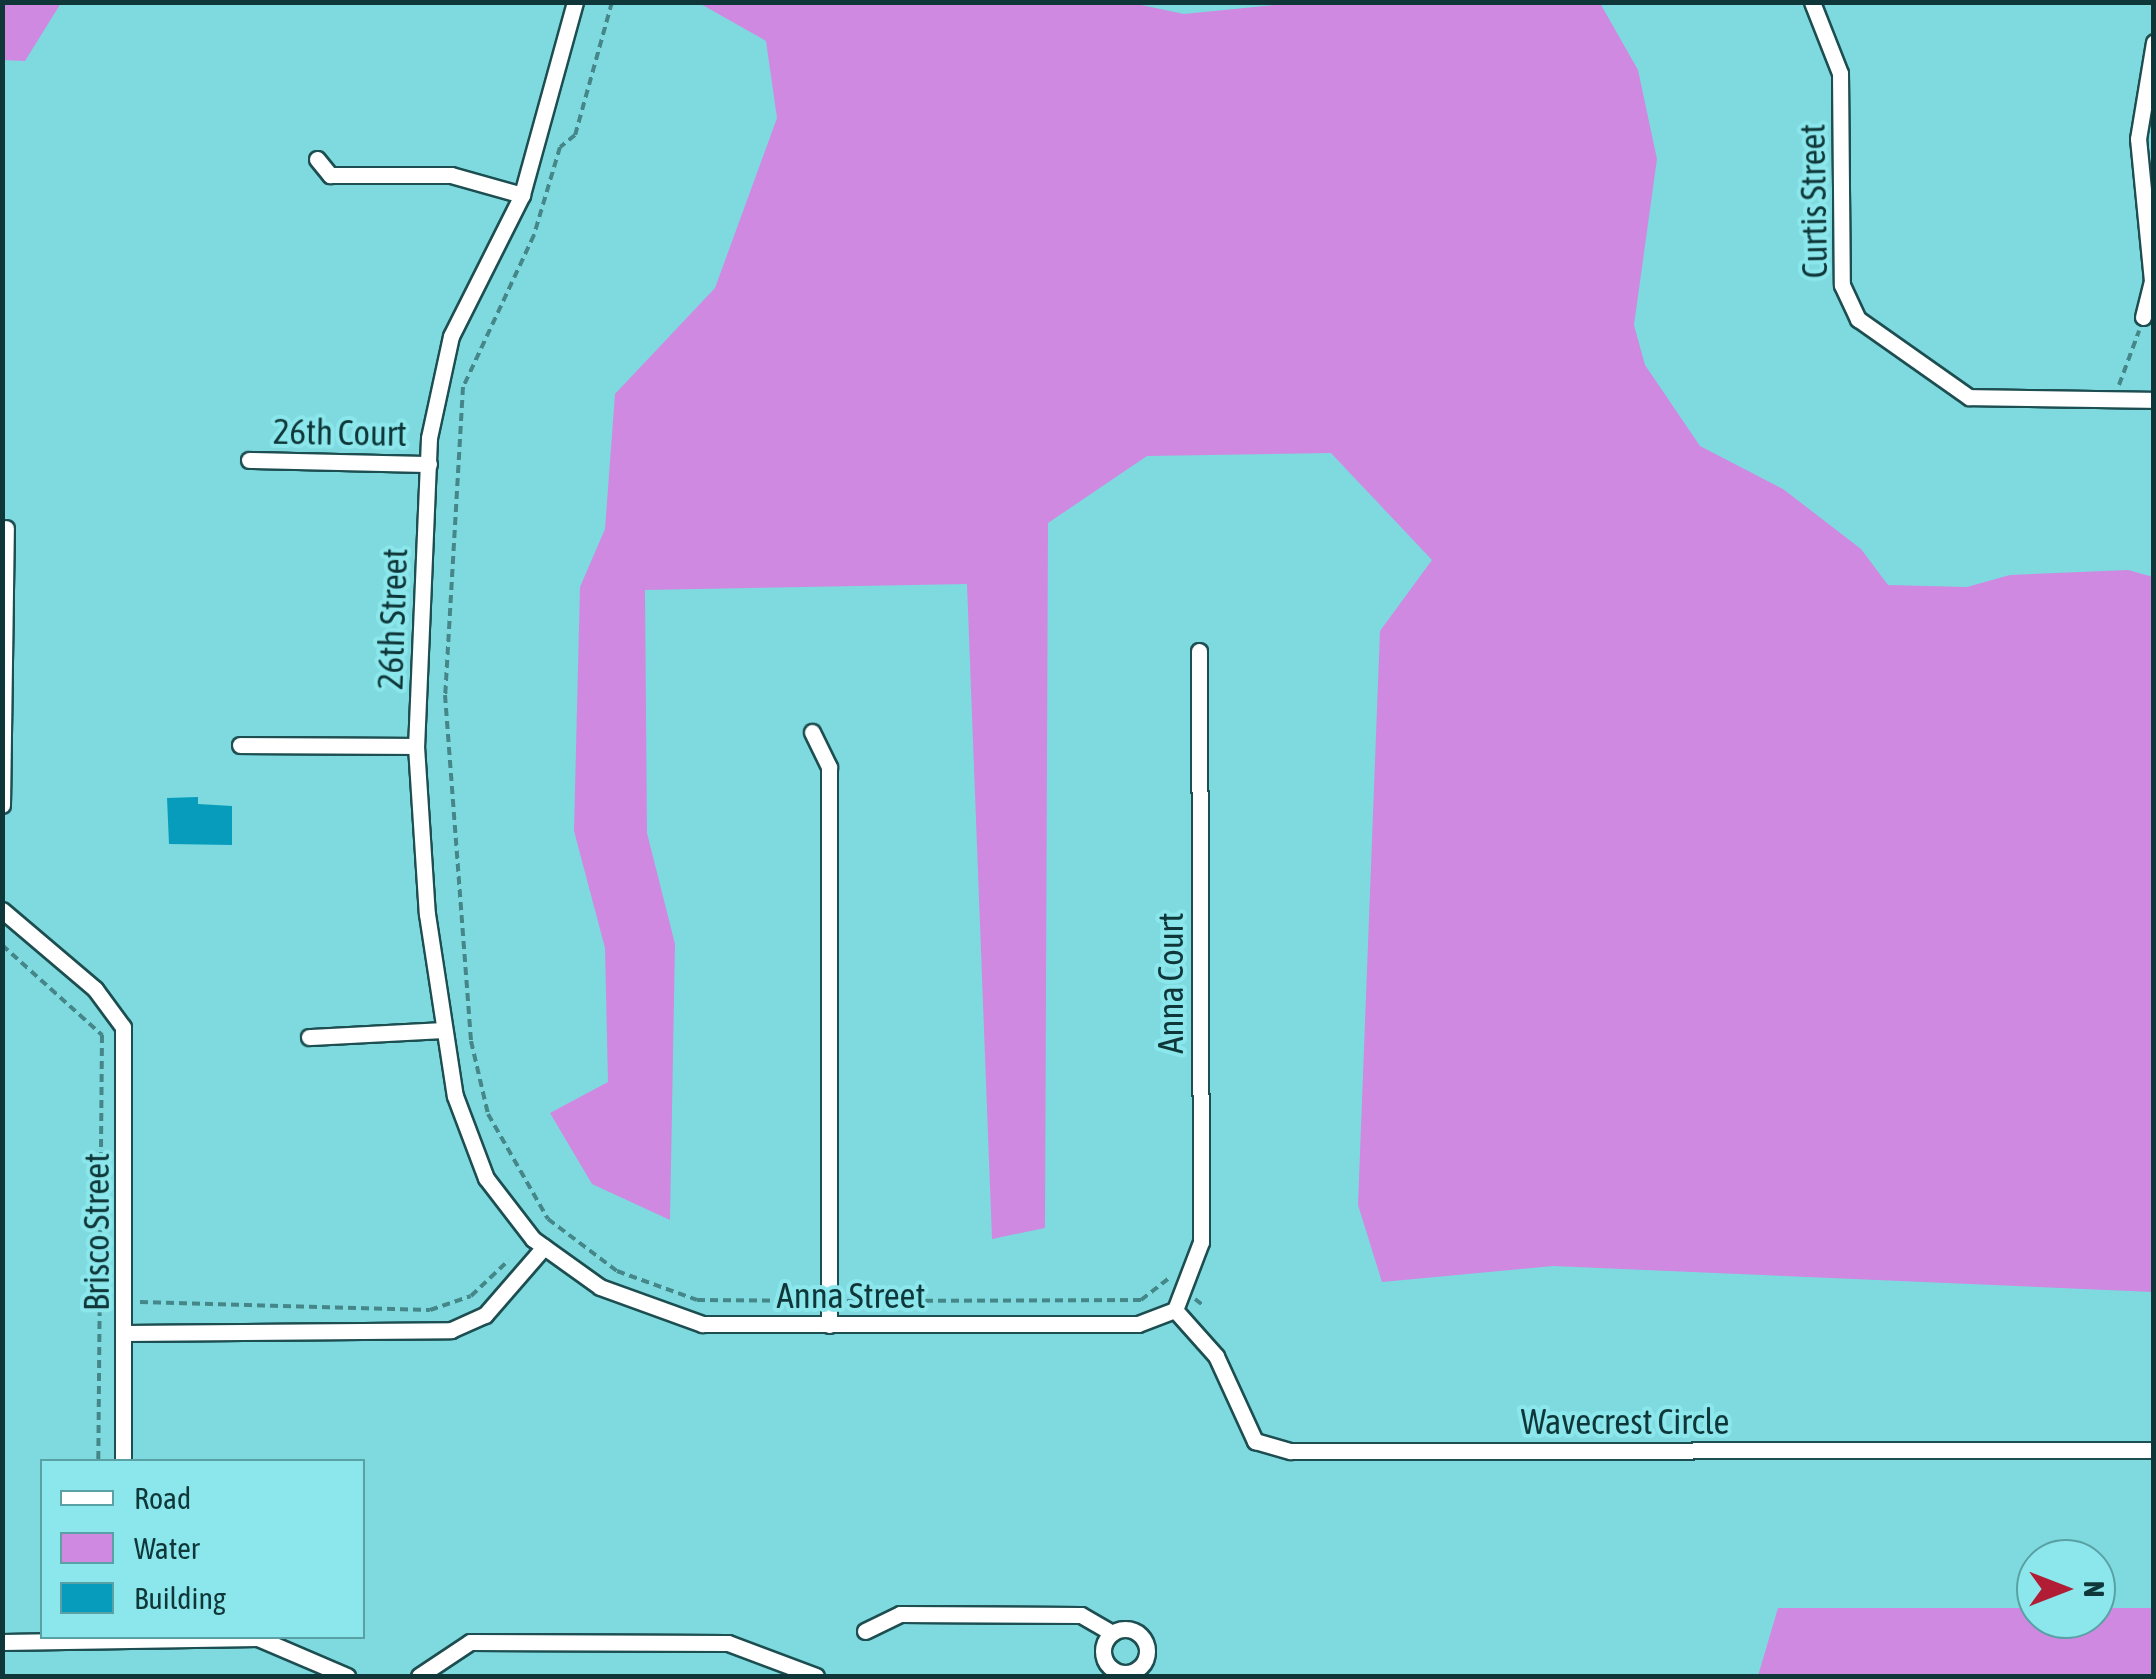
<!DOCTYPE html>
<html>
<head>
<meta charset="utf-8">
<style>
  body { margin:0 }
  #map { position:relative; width:2156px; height:1679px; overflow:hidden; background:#7edade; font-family:"Asap Condensed",sans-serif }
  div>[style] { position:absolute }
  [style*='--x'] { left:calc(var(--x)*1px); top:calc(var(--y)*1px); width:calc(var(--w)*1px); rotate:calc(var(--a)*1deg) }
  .water>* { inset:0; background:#cf89e1 }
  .building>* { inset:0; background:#079cbc }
  .path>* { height:4px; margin-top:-2px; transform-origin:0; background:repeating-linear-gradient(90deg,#458689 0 8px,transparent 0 13px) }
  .roads { filter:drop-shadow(2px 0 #1d4e51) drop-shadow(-2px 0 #1d4e51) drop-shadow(0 2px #1d4e51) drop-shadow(0 -2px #1d4e51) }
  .street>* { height:15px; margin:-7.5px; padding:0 7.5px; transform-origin:7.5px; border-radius:7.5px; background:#fff }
  .street>.ring { margin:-7.5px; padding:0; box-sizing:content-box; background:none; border:15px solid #fff; border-radius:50% }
  span { translate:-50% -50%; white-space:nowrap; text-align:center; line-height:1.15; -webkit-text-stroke:8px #8be7eb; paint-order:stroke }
  .street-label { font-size:35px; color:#0f3739 }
  .frame { position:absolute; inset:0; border:5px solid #0f3739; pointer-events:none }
  .legend { position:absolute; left:40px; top:1459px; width:325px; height:180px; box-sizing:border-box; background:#8be7eb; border:2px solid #59a1a4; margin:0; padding:12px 18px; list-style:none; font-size:30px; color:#0f3739 }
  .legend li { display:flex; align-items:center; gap:20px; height:50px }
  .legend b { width:50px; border:2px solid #59a1a4 }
  .north { position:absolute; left:2016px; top:1539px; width:100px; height:100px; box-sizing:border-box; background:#8be7eb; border:2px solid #59a1a4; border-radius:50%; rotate:90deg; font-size:28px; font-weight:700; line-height:40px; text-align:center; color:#0f3739 }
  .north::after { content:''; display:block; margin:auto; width:35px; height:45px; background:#b01d34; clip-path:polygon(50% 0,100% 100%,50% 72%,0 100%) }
</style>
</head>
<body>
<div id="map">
  <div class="water">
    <div style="clip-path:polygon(3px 2px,61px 3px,25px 61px,3px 60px)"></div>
    <div style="clip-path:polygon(1127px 2px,1184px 14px,1305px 2px,1600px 3px,1638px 70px,1657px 159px,1634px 325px,1645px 365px,1700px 446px,1783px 489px,1861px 549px,1888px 585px,1967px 587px,2010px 575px,2128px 570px,2153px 577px,2153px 1292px,1553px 1266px,1382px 1282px,1358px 1205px,1380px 631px,1432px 560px,1331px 453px,1147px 456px,1048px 523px,1045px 1228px,992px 1239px,967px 584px,645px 590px,647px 833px,675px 944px,670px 1220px,592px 1184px,550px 1113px,608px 1082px,605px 948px,574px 831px,580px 587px,605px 529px,615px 394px,715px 288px,777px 118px,766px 41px,699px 3px)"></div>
    <div style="clip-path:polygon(1778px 1608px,2036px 1608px,2036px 1619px,2096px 1619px,2096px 1608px,2153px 1608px,2153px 1676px,1758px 1676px)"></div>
  </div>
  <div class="building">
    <div style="clip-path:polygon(198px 797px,198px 804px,232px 806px,232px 845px,169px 844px,167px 798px)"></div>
  </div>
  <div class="path">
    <div style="--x:612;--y:2;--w:138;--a:105.5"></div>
    <div style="--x:575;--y:135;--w:19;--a:141"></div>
    <div style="--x:560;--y:147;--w:92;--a:106.5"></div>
    <div style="--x:534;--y:235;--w:168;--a:115"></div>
    <div style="--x:463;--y:387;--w:309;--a:93.3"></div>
    <div style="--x:445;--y:695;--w:347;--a:85.7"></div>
    <div style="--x:471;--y:1041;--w:75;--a:76.9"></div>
    <div style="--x:488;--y:1114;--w:121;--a:60.3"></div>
    <div style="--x:548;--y:1219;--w:86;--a:37"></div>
    <div style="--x:617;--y:1271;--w:85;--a:19.9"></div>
    <div style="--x:697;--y:1300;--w:115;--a:0.5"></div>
    <div style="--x:2119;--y:385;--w:58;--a:-69.7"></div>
    <div style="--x:2;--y:945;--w:135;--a:42"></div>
    <div style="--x:102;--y:1035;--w:427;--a:90.5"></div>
    <div style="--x:1195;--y:1299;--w:11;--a:38"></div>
    <div style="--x:847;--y:1301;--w:294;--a:-0.2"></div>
    <div style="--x:1141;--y:1300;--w:36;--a:-38"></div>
    <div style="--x:140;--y:1302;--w:290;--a:1.6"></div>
    <div style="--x:430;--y:1310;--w:43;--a:-18.9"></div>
    <div style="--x:471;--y:1296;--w:52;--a:-43.5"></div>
  </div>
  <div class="roads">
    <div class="street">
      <div style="--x:575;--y:2;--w:200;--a:105.4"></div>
      <div style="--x:522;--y:195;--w:158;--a:116.7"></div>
      <div style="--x:451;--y:336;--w:104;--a:102.2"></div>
      <div style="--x:429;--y:438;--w:308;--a:92.4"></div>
      <div style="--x:416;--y:746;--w:168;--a:86.3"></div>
      <div style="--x:427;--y:914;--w:184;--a:81.3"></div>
      <div style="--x:455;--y:1096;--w:88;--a:69.3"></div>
      <div style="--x:486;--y:1178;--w:77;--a:52.4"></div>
      <div style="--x:533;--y:1239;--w:82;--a:35.6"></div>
      <div style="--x:600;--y:1287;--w:109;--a:19.9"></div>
      <div style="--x:702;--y:1324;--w:436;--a:0"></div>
      <div style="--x:1138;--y:1324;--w:40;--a:-21"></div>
      <div style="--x:1175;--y:1310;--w:73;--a:-69.1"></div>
      <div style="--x:1201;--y:1242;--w:591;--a:-90.19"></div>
      <div style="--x:1812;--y:2;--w:76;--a:68.5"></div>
      <div style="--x:1840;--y:73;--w:212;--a:89.5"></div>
      <div style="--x:1842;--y:285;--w:38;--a:65"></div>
      <div style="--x:1858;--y:319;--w:136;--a:35.1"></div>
      <div style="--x:1969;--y:397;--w:185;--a:0.9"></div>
      <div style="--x:317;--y:159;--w:21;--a:51"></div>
      <div style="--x:330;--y:175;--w:121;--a:0"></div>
      <div style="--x:451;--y:175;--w:74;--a:15.7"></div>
      <div style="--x:2143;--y:317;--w:37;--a:-76"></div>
      <div style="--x:2152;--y:281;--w:143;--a:-95.6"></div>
      <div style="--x:2138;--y:139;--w:98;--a:-80.6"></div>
      <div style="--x:249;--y:460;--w:180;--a:1.3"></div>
      <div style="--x:812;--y:732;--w:39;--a:64"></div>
      <div style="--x:829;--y:767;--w:558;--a:90"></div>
      <div style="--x:240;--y:745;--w:176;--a:0.3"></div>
      <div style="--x:2;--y:805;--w:277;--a:-89.2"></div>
      <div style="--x:2;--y:910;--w:122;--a:40.3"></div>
      <div style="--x:95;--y:989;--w:47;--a:53.6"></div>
      <div style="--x:123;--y:1027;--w:435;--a:90"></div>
      <div style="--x:309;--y:1037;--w:132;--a:-3"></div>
      <div style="--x:1175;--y:1310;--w:62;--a:48.3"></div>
      <div style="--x:1216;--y:1356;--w:94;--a:65.4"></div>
      <div style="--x:1255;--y:1441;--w:37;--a:16"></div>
      <div style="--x:1291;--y:1451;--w:863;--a:-0.07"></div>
      <div style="--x:125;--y:1333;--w:326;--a:-0.5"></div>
      <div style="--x:451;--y:1330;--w:37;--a:-24"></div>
      <div style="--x:485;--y:1315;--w:90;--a:-49.1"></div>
      <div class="ring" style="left:1103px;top:1629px;width:29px;height:29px"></div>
      <div style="--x:865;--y:1631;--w:39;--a:-26"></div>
      <div style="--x:900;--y:1614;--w:181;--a:0.3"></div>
      <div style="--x:1081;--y:1615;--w:36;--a:30"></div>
      <div style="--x:2;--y:1642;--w:256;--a:-0.9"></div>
      <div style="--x:258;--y:1638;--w:97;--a:23.1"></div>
      <div style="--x:419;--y:1676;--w:61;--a:-33.7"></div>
      <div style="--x:470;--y:1642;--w:258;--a:0.2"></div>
      <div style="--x:728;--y:1643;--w:94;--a:20.6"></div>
    </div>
  </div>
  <div class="street-label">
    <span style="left:1813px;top:201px;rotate:-91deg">Curtis Street</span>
    <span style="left:340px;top:432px;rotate:1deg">26th Court</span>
    <span style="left:392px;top:619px;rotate:-88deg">26th Street</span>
    <span style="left:1170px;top:983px;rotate:-90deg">Anna Court</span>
    <span style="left:96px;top:1232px;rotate:-90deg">Brisco Street</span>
    <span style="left:851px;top:1295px">Anna Street</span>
    <span style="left:1625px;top:1421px">Wavecrest Circle</span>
  </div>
  <div class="frame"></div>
  <ul class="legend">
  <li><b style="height:12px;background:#fff"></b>Road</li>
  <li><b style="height:28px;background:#cf89e1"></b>Water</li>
  <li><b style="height:28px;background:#079cbc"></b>Building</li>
  </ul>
  <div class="north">N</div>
</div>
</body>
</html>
